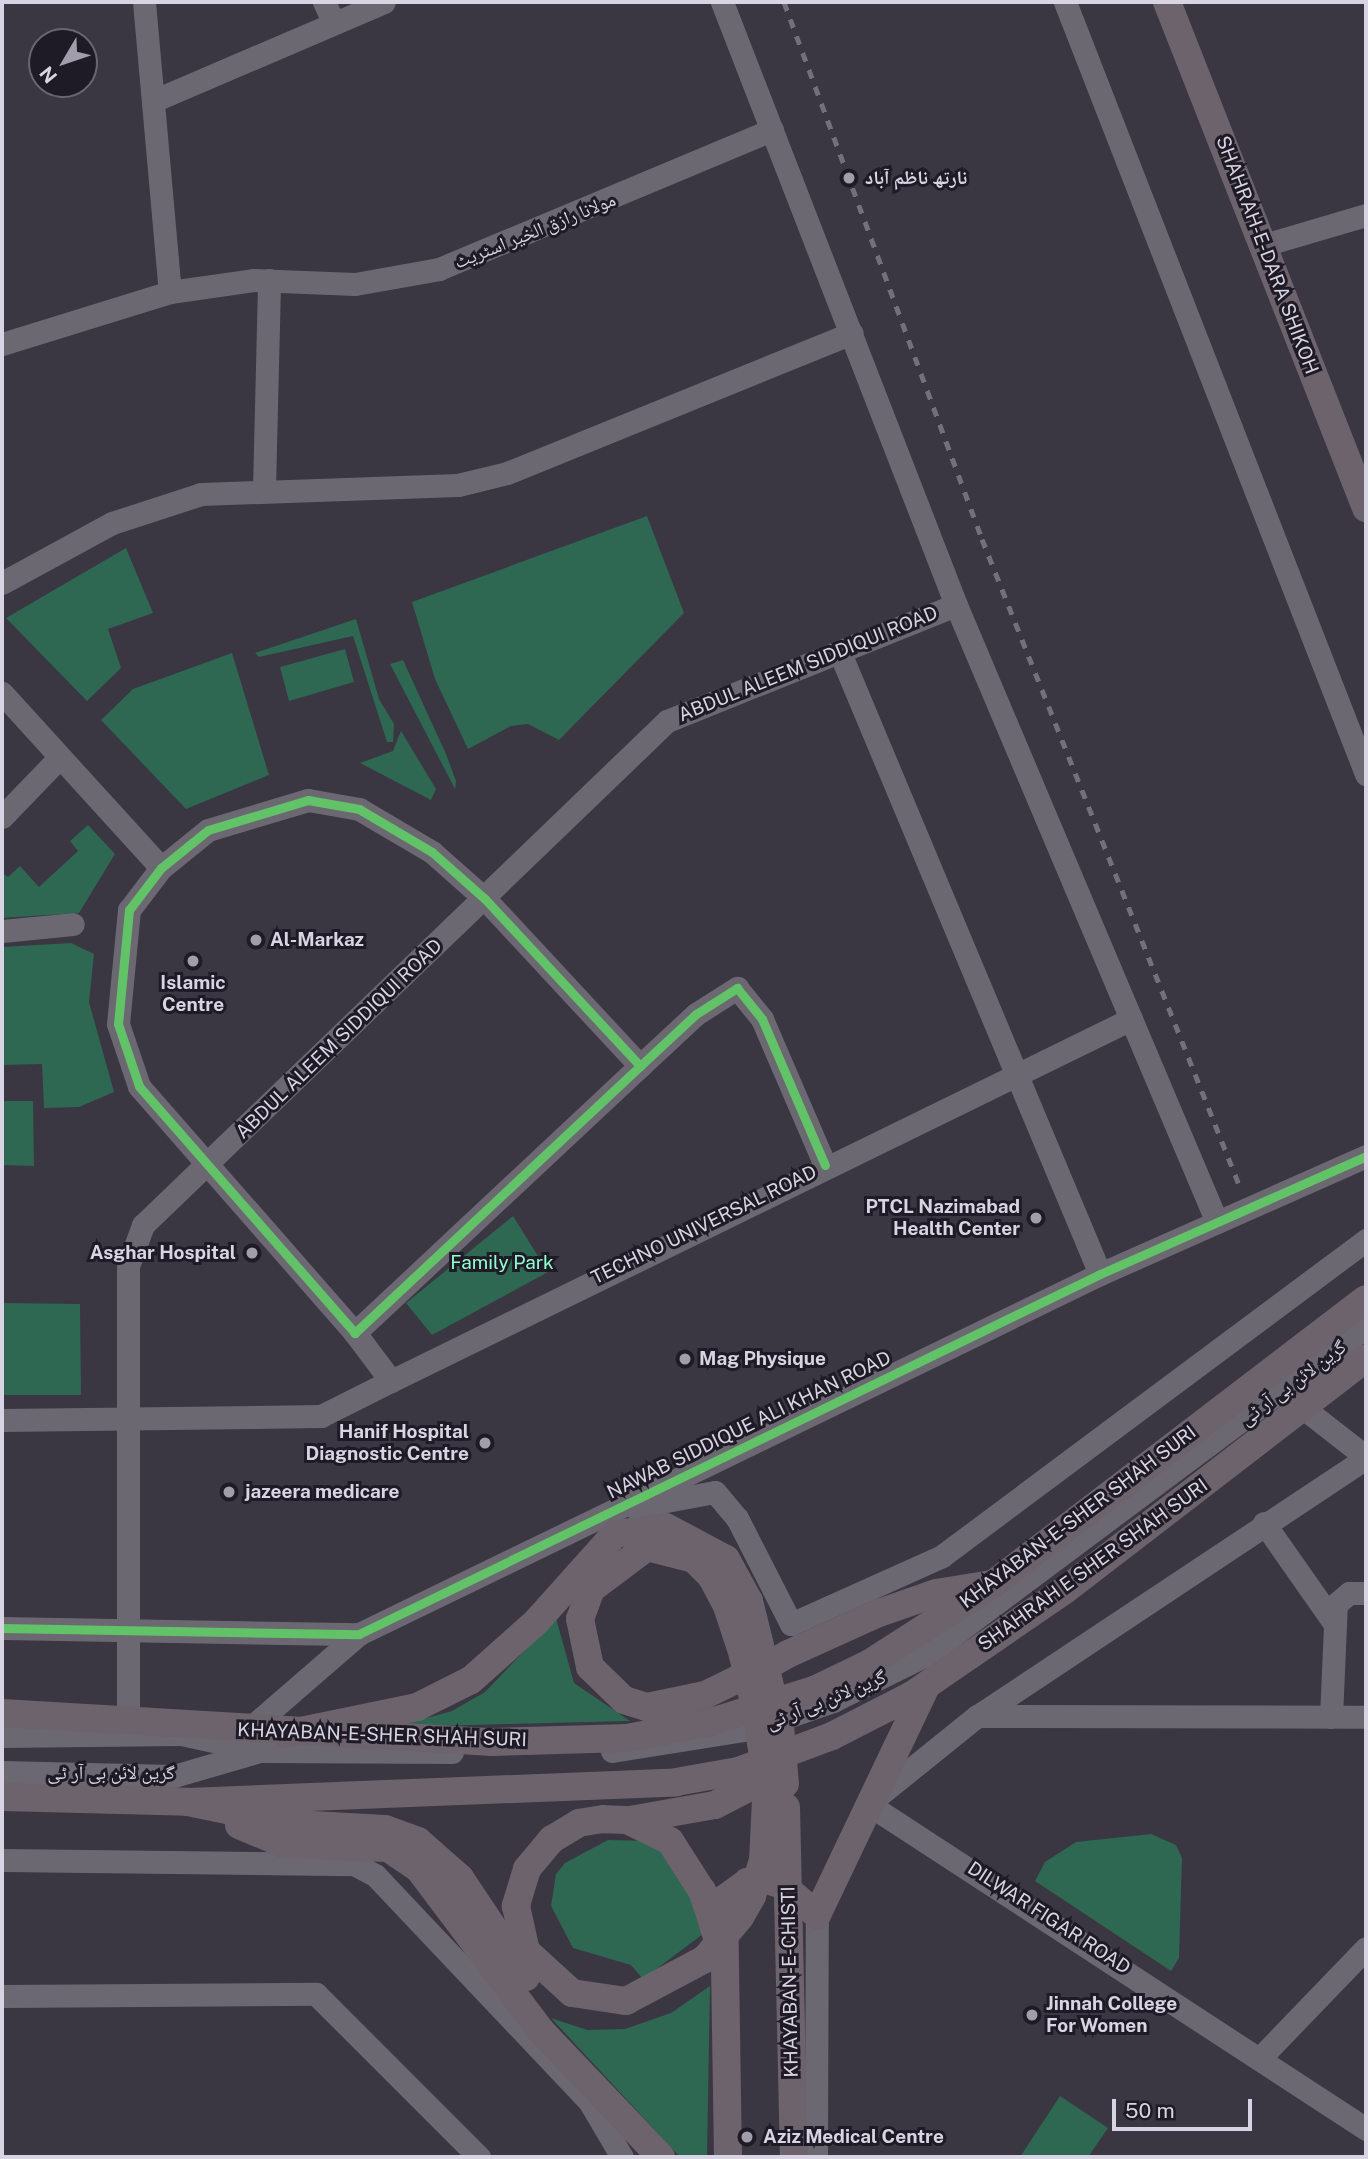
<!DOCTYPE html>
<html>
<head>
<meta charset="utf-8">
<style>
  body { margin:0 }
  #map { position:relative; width:1368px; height:2159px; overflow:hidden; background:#3a3642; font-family:"Public Sans","Noto Naskh Arabic",sans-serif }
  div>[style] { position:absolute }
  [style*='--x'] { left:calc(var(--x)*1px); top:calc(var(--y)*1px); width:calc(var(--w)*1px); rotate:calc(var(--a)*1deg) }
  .green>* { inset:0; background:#2e6752 }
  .minor>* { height:23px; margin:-11.5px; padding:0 11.5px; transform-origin:11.5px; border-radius:11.5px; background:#6c6872 }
  .major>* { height:28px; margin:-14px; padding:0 14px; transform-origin:14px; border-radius:14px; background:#6d636c }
  .rail>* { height:5px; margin-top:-2.5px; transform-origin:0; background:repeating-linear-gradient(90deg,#737079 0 9px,transparent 0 18px) }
  .cycleway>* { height:9px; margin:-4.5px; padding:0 4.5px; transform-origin:4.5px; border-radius:4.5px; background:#61c268 }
  .dots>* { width:19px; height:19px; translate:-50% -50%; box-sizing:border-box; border:4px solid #1f1b26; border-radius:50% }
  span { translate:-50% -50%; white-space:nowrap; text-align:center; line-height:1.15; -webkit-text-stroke:6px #1f1b26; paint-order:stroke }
  .poi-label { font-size:19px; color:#d8d4e3; font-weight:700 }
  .left { translate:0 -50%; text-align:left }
  .right { translate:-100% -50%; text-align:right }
  .street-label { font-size:19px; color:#d8d4e3 }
  .park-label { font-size:19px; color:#91fed0 }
  .frame { position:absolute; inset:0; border:4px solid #d8d4e3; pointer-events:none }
  .north { position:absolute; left:28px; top:28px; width:70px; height:70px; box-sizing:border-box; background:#1f1b26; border:2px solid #696572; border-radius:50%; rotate:231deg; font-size:19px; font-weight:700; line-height:28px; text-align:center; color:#d8d4e3 }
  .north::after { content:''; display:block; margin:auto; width:24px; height:32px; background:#a19dab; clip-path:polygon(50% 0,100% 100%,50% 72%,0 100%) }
  .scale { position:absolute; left:1112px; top:2099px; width:140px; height:32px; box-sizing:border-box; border:4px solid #d8d4e3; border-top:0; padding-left:9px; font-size:21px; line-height:24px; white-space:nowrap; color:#d8d4e3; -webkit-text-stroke:5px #1f1b26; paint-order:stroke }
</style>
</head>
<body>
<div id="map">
  <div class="green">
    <div style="clip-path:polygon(647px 516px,684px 613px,559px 740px,528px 724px,511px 726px,468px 749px,435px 679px,412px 602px)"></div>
    <div style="clip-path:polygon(126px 548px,153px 613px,108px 629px,121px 668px,87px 701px,6px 618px)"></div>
    <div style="clip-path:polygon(356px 619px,379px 699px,394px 724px,393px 742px,387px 742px,353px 636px,259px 657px,255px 653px)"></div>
    <div style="clip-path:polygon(345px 649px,354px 682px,289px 701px,280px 667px)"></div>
    <div style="clip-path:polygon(232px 653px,269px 775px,186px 809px,101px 720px,133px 689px)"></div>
    <div style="clip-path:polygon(403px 660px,446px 754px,456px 781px,455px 789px,390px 664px)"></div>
    <div style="clip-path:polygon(401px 731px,436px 789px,431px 800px,360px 763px,393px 751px)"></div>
    <div style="clip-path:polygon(88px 825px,115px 854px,79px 913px,2px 918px,2px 873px,8px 877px,20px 866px,39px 887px,78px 851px,70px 841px)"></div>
    <div style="clip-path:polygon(71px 943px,94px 954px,89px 1002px,114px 1092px,79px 1107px,44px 1108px,42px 1064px,2px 1065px,2px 947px)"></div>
    <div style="clip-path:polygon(2px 1101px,33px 1101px,34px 1166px,2px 1165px)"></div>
    <div style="clip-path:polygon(513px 1216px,548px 1272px,432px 1335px,406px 1303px)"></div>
    <div style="clip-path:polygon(2px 1303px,80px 1304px,81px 1395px,2px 1395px)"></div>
    <div style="clip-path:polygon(556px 1618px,574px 1683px,630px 1721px,394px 1727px,452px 1711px,485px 1692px)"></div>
    <div style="clip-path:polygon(1151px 1834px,1176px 1845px,1182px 1858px,1179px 1958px,1171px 1971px,1035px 1881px,1045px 1862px,1076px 1842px)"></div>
    <div style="clip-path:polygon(608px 1840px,650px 1841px,683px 1875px,703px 1934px,643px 1979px,631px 1965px,573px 1948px,551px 1906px,556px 1874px,565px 1863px)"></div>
    <div style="clip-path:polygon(710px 1986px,707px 2157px,680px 2157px,551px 2018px,587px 2030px,625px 2029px,671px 2013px)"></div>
    <div style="clip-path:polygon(1060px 2096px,1108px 2128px,1088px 2157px,1020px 2157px)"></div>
  </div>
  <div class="minor">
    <div style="--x:144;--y:2;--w:291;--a:84.9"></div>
    <div style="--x:324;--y:2;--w:23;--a:65"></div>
    <div style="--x:722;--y:2;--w:647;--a:68.79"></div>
    <div style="--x:956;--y:605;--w:668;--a:67.08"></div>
    <div style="--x:1065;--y:2;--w:829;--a:68.7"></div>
    <div style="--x:153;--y:101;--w:251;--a:-23.2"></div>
    <div style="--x:1264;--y:245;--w:106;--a:-16.4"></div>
    <div style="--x:2;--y:344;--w:176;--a:-17.2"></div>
    <div style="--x:170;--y:292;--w:84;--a:-8.2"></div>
    <div style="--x:253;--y:280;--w:102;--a:2.2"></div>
    <div style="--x:355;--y:284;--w:85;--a:-10.1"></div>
    <div style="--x:439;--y:269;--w:361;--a:-22.7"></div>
    <div style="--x:264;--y:489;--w:209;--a:-88.6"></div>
    <div style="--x:2;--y:583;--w:125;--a:-28.6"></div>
    <div style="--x:112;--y:523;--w:94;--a:-18"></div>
    <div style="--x:201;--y:494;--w:257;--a:-2"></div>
    <div style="--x:458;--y:485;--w:50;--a:-13.8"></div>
    <div style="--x:507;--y:473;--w:372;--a:-22.1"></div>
    <div style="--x:840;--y:653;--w:673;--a:67.28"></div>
    <div style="--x:2;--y:693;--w:236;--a:47.7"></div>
    <div style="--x:2;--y:817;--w:83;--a:-46"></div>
    <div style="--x:2;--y:931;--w:71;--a:-5.6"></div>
    <div style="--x:640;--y:1066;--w:391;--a:136.9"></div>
    <div style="--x:355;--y:1333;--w:328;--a:-131.2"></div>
    <div style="--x:139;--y:1086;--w:65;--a:-108.7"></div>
    <div style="--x:118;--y:1024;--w:115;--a:-84.5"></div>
    <div style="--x:129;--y:910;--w:53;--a:-52.7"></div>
    <div style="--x:161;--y:868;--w:60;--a:-39"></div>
    <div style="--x:208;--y:830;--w:104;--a:-16.7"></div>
    <div style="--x:308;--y:800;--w:52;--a:10"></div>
    <div style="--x:359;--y:809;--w:85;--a:30.5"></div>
    <div style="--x:432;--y:852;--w:71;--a:41.6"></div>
    <div style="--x:485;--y:899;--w:228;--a:47.1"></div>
    <div style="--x:640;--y:1066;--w:76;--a:-42.9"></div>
    <div style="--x:696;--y:1014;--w:49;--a:-32.4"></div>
    <div style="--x:737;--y:988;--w:40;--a:51"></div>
    <div style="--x:762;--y:1019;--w:159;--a:66.7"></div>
    <div style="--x:391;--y:1381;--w:824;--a:-26.07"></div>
    <div style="--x:1302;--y:1407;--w:81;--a:38"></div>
    <div style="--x:2;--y:1420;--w:319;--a:-0.7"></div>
    <div style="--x:321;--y:1416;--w:78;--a:-26.6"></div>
    <div style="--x:391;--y:1381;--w:60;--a:-126.9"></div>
    <div style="--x:1366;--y:1458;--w:467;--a:146.4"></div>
    <div style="--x:977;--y:1716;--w:140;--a:141.1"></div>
    <div style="--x:868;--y:1804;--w:595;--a:33.13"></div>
    <div style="--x:634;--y:1507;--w:82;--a:-10.5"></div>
    <div style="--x:715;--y:1492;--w:34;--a:50"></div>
    <div style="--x:737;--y:1518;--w:119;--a:63"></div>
    <div style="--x:791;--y:1624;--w:166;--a:-24.2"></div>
    <div style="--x:942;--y:1556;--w:529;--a:-36.7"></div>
    <div style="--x:1264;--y:1523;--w:122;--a:55"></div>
    <div style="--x:2;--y:1628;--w:357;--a:1"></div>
    <div style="--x:359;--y:1634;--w:824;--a:-25.91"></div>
    <div style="--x:1100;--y:1274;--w:291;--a:-23.9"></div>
    <div style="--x:977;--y:1716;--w:389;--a:0.1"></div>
    <div style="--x:1331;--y:1717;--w:113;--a:-87.5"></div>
    <div style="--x:1336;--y:1604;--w:17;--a:-40"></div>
    <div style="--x:1349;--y:1593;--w:17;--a:0"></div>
    <div style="--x:128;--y:1719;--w:453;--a:-90"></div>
    <div style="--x:128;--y:1266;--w:44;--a:-69.9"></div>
    <div style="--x:143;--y:1225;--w:727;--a:-43.89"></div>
    <div style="--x:667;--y:721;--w:311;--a:-21.9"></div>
    <div style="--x:248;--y:1730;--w:147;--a:-40.9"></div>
    <div style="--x:2;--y:1736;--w:179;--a:-0.6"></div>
    <div style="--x:181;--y:1734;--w:80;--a:12.3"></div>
    <div style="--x:259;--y:1751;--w:193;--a:0.3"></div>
    <div style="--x:612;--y:1751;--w:145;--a:-9.1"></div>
    <div style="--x:755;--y:1728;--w:83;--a:-19.1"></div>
    <div style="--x:833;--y:1701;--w:106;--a:-26.3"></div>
    <div style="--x:928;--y:1654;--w:547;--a:-36.74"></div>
    <div style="--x:2;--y:1772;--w:172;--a:1.3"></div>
    <div style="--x:174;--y:1776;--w:85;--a:-16.3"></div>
    <div style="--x:2;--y:1860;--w:352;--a:0.7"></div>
    <div style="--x:354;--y:1864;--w:24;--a:28"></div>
    <div style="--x:375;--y:1875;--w:311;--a:46.6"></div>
    <div style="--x:589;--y:2101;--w:65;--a:59.5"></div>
    <div style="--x:2;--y:1996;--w:314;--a:-0.4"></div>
    <div style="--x:316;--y:1994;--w:231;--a:45"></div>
    <div style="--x:1261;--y:2057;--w:151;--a:-46.1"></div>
    <div style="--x:816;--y:2157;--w:242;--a:-89.8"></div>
  </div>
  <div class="major">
    <div style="--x:1167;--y:2;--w:544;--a:68.53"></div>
    <div style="--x:2;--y:1713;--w:491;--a:3.4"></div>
    <div style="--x:492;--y:1742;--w:135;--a:-1.7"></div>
    <div style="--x:627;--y:1738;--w:86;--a:-10.8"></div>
    <div style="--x:711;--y:1722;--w:108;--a:-17.3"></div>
    <div style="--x:814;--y:1690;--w:62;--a:-25.7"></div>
    <div style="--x:870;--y:1663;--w:146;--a:-32.7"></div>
    <div style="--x:993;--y:1584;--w:469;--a:-37.4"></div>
    <div style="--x:286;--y:1734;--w:134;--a:-11.6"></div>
    <div style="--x:417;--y:1707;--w:60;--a:-26.6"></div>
    <div style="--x:471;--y:1680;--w:87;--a:-41.7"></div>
    <div style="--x:536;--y:1622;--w:118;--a:-48.1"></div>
    <div style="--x:615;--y:1534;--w:51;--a:-7.8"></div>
    <div style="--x:666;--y:1527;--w:68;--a:28.1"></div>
    <div style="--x:726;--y:1559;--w:48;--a:61.3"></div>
    <div style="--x:749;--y:1601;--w:129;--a:76.1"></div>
    <div style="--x:780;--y:1726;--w:58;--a:85.1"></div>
    <div style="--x:2;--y:1797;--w:186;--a:1.5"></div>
    <div style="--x:188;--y:1802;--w:488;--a:-2.3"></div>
    <div style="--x:676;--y:1782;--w:63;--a:-10.1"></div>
    <div style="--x:738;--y:1771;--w:100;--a:-20.4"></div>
    <div style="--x:832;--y:1736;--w:90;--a:-27.1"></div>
    <div style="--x:912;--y:1695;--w:186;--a:-34.5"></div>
    <div style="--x:1065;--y:1590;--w:380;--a:-37.6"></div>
    <div style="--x:188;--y:1802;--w:108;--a:11.7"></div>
    <div style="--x:294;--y:1824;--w:91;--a:3.1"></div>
    <div style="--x:385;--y:1829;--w:35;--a:20"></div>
    <div style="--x:418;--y:1841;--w:56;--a:41.4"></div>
    <div style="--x:460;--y:1878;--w:119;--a:56.3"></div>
    <div style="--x:786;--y:1807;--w:350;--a:88.7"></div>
    <div style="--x:630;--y:1820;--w:86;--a:-10"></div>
    <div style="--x:715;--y:1805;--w:72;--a:-27.3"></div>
    <div style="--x:239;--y:1825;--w:49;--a:22.9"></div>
    <div style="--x:284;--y:1844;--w:104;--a:2.2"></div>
    <div style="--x:388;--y:1848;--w:37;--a:34"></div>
    <div style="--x:419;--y:1869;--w:203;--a:53"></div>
    <div style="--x:541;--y:2031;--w:174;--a:46.4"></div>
    <div style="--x:722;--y:1954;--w:31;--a:-107"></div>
    <div style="--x:713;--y:1924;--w:35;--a:-108"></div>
    <div style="--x:702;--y:1891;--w:59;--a:-122.6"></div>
    <div style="--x:670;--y:1841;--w:48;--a:-154"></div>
    <div style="--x:627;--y:1820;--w:24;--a:-178"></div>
    <div style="--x:603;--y:1819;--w:24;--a:171"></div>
    <div style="--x:579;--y:1823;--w:31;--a:149"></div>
    <div style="--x:552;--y:1839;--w:39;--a:130"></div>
    <div style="--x:527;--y:1869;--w:39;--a:107"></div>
    <div style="--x:516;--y:1906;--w:46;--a:77.5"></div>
    <div style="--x:526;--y:1951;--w:62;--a:42.4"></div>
    <div style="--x:572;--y:1993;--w:55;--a:8.4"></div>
    <div style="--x:626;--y:2001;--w:89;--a:-28"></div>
    <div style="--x:705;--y:1959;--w:55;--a:-50.2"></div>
    <div style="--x:740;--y:1917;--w:24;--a:-60"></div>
    <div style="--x:752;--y:1896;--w:37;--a:-73"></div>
    <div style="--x:763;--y:1861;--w:82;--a:-87.2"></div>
    <div style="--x:767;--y:1779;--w:61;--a:-99.5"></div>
    <div style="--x:757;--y:1719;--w:36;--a:-101"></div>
    <div style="--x:750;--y:1684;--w:30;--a:-104"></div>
    <div style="--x:743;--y:1655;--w:52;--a:-108.1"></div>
    <div style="--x:727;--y:1606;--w:34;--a:-118"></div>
    <div style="--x:711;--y:1576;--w:24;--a:-135"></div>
    <div style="--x:694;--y:1559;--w:49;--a:-165.7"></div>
    <div style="--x:647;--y:1547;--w:70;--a:143.1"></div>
    <div style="--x:591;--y:1589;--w:32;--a:110"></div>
    <div style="--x:580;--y:1619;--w:49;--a:78.2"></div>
    <div style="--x:590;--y:1667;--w:47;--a:44.1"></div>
    <div style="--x:624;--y:1700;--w:24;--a:17"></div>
    <div style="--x:647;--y:1707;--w:59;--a:-11.7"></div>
    <div style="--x:705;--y:1695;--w:37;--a:-26"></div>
    <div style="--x:738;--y:1679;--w:25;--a:-23"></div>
    <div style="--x:761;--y:1669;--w:31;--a:-29"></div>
    <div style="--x:788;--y:1654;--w:100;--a:-24.3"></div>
    <div style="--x:879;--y:1613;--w:60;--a:-19.3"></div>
    <div style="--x:936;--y:1593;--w:58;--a:-9"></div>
    <div style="--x:728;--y:2157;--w:258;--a:-90.9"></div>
    <div style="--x:724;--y:1899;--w:29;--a:-36"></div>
    <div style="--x:747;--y:1882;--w:20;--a:-6"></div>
    <div style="--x:767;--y:1880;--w:16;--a:18"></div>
    <div style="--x:782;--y:1885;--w:46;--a:40.6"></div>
    <div style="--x:817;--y:1915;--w:254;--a:-64.5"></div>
  </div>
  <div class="rail">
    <div style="--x:784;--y:2;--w:572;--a:69.76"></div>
    <div style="--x:982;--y:539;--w:697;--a:68.29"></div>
  </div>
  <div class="cycleway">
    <div style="--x:640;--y:1066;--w:391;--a:136.9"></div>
    <div style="--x:355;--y:1333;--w:328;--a:-131.2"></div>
    <div style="--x:139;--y:1086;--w:65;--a:-108.7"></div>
    <div style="--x:118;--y:1024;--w:115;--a:-84.5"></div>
    <div style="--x:129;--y:910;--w:53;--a:-52.7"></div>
    <div style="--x:161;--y:868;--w:60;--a:-39"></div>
    <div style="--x:208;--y:830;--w:104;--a:-16.7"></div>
    <div style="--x:308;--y:800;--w:52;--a:10"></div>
    <div style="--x:359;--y:809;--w:85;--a:30.5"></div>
    <div style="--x:432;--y:852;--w:71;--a:41.6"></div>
    <div style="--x:485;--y:899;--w:228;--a:47.1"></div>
    <div style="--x:640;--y:1066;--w:76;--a:-42.9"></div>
    <div style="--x:696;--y:1014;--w:49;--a:-32.4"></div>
    <div style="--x:737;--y:988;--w:40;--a:51"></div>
    <div style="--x:762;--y:1019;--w:159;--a:66.7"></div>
    <div style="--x:2;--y:1628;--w:357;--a:1"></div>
    <div style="--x:359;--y:1634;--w:824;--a:-25.91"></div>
    <div style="--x:1100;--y:1274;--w:291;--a:-23.9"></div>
  </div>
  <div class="dots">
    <div style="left:849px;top:178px;background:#a19dab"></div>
    <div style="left:256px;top:940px;background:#a19dab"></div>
    <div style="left:193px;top:961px;background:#a19dab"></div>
    <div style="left:1036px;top:1218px;background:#a19dab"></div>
    <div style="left:252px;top:1253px;background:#a19dab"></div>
    <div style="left:685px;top:1359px;background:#a19dab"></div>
    <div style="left:485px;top:1443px;background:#a19dab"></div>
    <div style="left:229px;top:1492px;background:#a19dab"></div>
    <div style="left:1032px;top:2015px;background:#a19dab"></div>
    <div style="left:747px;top:2137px;background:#a19dab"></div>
  </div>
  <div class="poi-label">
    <span class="left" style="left:865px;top:178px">نارتھ ناظم آباد</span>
    <span class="left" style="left:270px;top:940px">Al-Markaz</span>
    <span style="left:193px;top:994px">Islamic<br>Centre</span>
    <span class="right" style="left:1020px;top:1218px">PTCL Nazimabad<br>Health Center</span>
    <span class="right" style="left:236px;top:1253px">Asghar Hospital</span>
    <span class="left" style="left:699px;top:1359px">Mag Physique</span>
    <span class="right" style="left:469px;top:1443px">Hanif Hospital<br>Diagnostic Centre</span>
    <span class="left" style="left:245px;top:1492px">jazeera medicare</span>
    <span class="left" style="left:1046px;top:2015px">Jinnah College<br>For Women</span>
    <span class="left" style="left:763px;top:2137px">Aziz Medical Centre</span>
  </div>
  <div class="street-label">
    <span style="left:535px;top:231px;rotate:-22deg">مولانا رازق الخیر اسٹریٹ</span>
    <span style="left:1267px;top:255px;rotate:69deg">SHAHRAH-E-DARA SHIKOH</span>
    <span style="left:808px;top:664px;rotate:-22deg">ABDUL ALEEM SIDDIQUI ROAD</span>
    <span style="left:339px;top:1039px;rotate:-44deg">ABDUL ALEEM SIDDIQUI ROAD</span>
    <span style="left:704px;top:1225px;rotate:-26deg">TECHNO UNIVERSAL ROAD</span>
    <span style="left:1293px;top:1383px;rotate:-37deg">گرین لائن بی آر ٹی</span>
    <span style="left:749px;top:1425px;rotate:-26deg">NAWAB SIDDIQUE ALI KHAN ROAD</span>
    <span style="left:1078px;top:1517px;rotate:-37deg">KHAYABAN-E-SHER SHAH SURI</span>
    <span style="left:1093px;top:1565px;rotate:-36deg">SHAHRAH E SHER SHAH SURI</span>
    <span style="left:826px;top:1700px;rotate:-22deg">گرین لائن بی آر ٹی</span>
    <span style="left:382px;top:1735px;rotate:2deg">KHAYABAN-E-SHER SHAH SURI</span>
    <span style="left:111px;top:1773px">گرین لائن بی آر ٹی</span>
    <span style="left:1049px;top:1918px;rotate:33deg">DILWAR FIGAR ROAD</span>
    <span style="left:790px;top:1982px;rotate:-91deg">KHAYABAN-E-CHISTI</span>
  </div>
  <div class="park-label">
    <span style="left:502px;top:1263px">Family Park</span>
  </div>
  <div class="frame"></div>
  <div class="north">N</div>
  <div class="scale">50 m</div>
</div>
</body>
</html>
